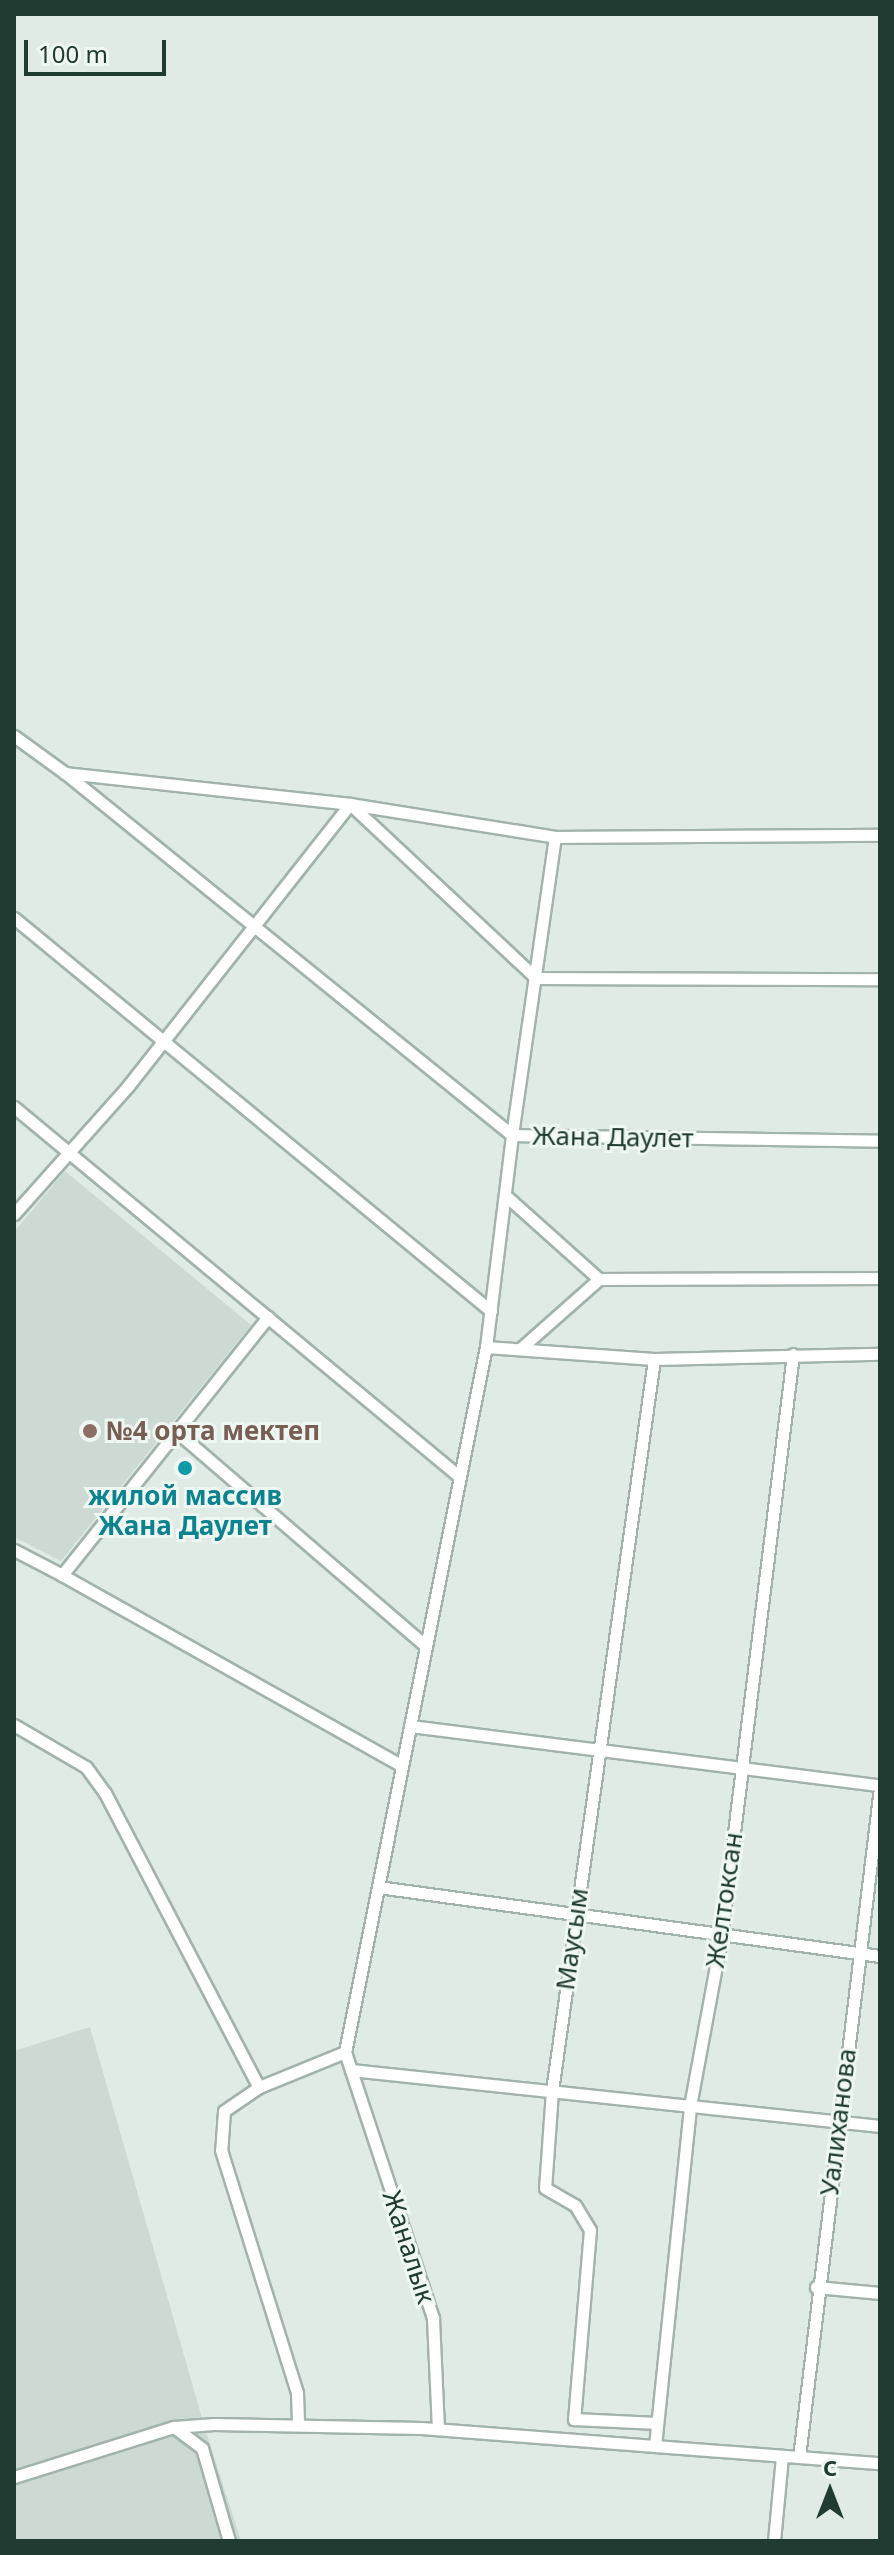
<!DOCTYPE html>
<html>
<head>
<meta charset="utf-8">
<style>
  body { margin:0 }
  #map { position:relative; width:894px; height:2555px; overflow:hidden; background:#dfebe4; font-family:"Noto Sans",sans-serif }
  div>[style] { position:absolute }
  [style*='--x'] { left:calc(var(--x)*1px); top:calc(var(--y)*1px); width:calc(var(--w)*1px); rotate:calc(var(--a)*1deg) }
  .built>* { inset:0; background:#cddad3 }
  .roads { filter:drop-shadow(2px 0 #a2b3ab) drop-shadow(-2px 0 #a2b3ab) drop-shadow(0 2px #a2b3ab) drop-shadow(0 -2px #a2b3ab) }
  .minor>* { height:11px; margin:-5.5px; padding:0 5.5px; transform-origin:5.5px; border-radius:5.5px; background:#fff }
  .dots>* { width:22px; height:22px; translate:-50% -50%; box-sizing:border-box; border:4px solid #eff7f2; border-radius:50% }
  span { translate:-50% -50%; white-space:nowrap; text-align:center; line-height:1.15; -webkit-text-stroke:6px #eff7f2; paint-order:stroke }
  .street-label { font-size:26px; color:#203b31 }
  .education-label { font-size:26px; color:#785e54; font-weight:700 }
  .left { translate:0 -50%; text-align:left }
  .culture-label { font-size:26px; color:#0d838f; font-weight:700 }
  .frame { position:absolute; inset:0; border:16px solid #203b31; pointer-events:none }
  .north { position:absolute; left:790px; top:2451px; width:80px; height:80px; -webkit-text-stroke:6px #eff7f2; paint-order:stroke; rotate:0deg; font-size:22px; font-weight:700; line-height:32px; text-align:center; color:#203b31 }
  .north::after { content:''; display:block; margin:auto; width:28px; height:36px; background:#203b31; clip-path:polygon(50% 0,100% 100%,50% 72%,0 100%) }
  .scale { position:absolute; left:24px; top:40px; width:142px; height:36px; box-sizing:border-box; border:4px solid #203b31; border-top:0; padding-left:10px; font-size:24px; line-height:28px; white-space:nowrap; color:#203b31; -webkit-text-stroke:6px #eff7f2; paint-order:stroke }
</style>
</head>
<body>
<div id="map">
  <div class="built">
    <div style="clip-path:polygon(65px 1171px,251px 1325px,61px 1561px,14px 1537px,14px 1232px)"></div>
    <div style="clip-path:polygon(90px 2027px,204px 2425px,241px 2541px,14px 2541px,14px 2051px)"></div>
  </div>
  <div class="roads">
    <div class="minor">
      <div style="--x:14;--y:736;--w:63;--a:36"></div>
      <div style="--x:65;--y:773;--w:287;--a:6.2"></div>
      <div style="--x:350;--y:804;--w:208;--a:9.1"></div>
      <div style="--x:65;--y:773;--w:575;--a:39"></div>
      <div style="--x:512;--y:1135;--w:301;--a:-81.8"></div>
      <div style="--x:555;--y:837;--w:325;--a:-0.4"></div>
      <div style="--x:14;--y:918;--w:618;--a:39.49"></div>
      <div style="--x:14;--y:1107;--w:579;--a:39.68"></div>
      <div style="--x:505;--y:1195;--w:126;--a:41.8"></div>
      <div style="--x:14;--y:1214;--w:171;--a:-48.3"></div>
      <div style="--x:128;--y:1086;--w:359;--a:-51.8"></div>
      <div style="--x:350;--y:804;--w:255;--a:43.1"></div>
      <div style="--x:536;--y:978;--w:344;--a:0.2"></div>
      <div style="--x:486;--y:1347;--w:214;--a:-83"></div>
      <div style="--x:512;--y:1135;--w:368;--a:0.9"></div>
      <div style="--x:521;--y:1348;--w:104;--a:-41.5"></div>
      <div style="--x:599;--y:1279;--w:281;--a:-0.2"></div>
      <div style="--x:654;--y:1359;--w:739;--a:97.93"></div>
      <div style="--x:552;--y:2091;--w:97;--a:94.1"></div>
      <div style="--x:545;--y:2188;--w:34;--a:30"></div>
      <div style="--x:575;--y:2205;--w:29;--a:59"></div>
      <div style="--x:590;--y:2230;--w:190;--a:94.8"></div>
      <div style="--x:574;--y:2419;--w:83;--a:2.8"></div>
      <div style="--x:177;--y:1432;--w:328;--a:40.7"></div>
      <div style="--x:14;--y:1550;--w:54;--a:27.5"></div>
      <div style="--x:62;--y:1575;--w:330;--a:-51.4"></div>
      <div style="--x:62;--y:1575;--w:390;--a:29.3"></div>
      <div style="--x:14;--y:1725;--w:83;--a:30.3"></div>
      <div style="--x:86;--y:1767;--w:32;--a:54"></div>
      <div style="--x:105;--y:1793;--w:332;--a:62.4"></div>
      <div style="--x:259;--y:2087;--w:93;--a:-22.1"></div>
      <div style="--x:410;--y:1726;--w:474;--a:7.2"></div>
      <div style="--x:378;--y:1887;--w:507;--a:7.83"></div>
      <div style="--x:351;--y:2070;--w:532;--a:6.04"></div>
      <div style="--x:259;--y:2087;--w:42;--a:145.6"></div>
      <div style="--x:224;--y:2111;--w:39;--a:94"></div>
      <div style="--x:221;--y:2150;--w:255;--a:72.6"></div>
      <div style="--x:297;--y:2393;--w:32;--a:88"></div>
      <div style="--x:816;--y:2287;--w:64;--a:5.4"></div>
      <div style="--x:174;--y:2427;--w:35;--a:37"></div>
      <div style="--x:202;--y:2448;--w:97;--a:73.8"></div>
      <div style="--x:438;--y:2429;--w:111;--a:-92.6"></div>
      <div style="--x:433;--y:2318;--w:280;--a:-108.3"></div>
      <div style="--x:345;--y:2052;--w:719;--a:-78.69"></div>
      <div style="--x:486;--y:1347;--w:168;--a:4.1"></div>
      <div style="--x:654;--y:1359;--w:226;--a:-1.3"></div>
      <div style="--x:655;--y:2446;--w:342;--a:-84.1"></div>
      <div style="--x:690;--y:2106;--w:171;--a:-79.5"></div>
      <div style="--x:721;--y:1938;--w:588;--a:-82.97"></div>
      <div style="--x:799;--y:2457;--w:674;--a:-83.1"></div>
      <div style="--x:14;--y:2477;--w:168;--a:-17.4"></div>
      <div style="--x:174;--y:2427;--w:40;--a:-4.3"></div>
      <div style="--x:214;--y:2424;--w:207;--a:1.1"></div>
      <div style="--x:421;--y:2428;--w:460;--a:4.4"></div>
      <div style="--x:774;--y:2541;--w:85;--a:-84.6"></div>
    </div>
  </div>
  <div class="dots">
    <div style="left:90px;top:1431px;background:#8d6e63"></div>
    <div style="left:185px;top:1468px;background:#0f9aa8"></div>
  </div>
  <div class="street-label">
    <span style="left:613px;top:1137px;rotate:1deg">Жана Даулет</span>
    <span style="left:724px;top:1900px;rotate:-82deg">Желтоксан</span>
    <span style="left:572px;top:1939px;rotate:-82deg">Маусым</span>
    <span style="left:838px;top:2122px;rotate:-83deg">Уалиханова</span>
    <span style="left:409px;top:2247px;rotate:72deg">Жаналык</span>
  </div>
  <div class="education-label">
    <span class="left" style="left:106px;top:1431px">№4 орта мектеп</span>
  </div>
  <div class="culture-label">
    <span style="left:185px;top:1511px">жилой массив<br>Жана Даулет</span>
  </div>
  <div class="frame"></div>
  <div class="north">С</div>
  <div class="scale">100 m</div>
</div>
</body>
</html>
